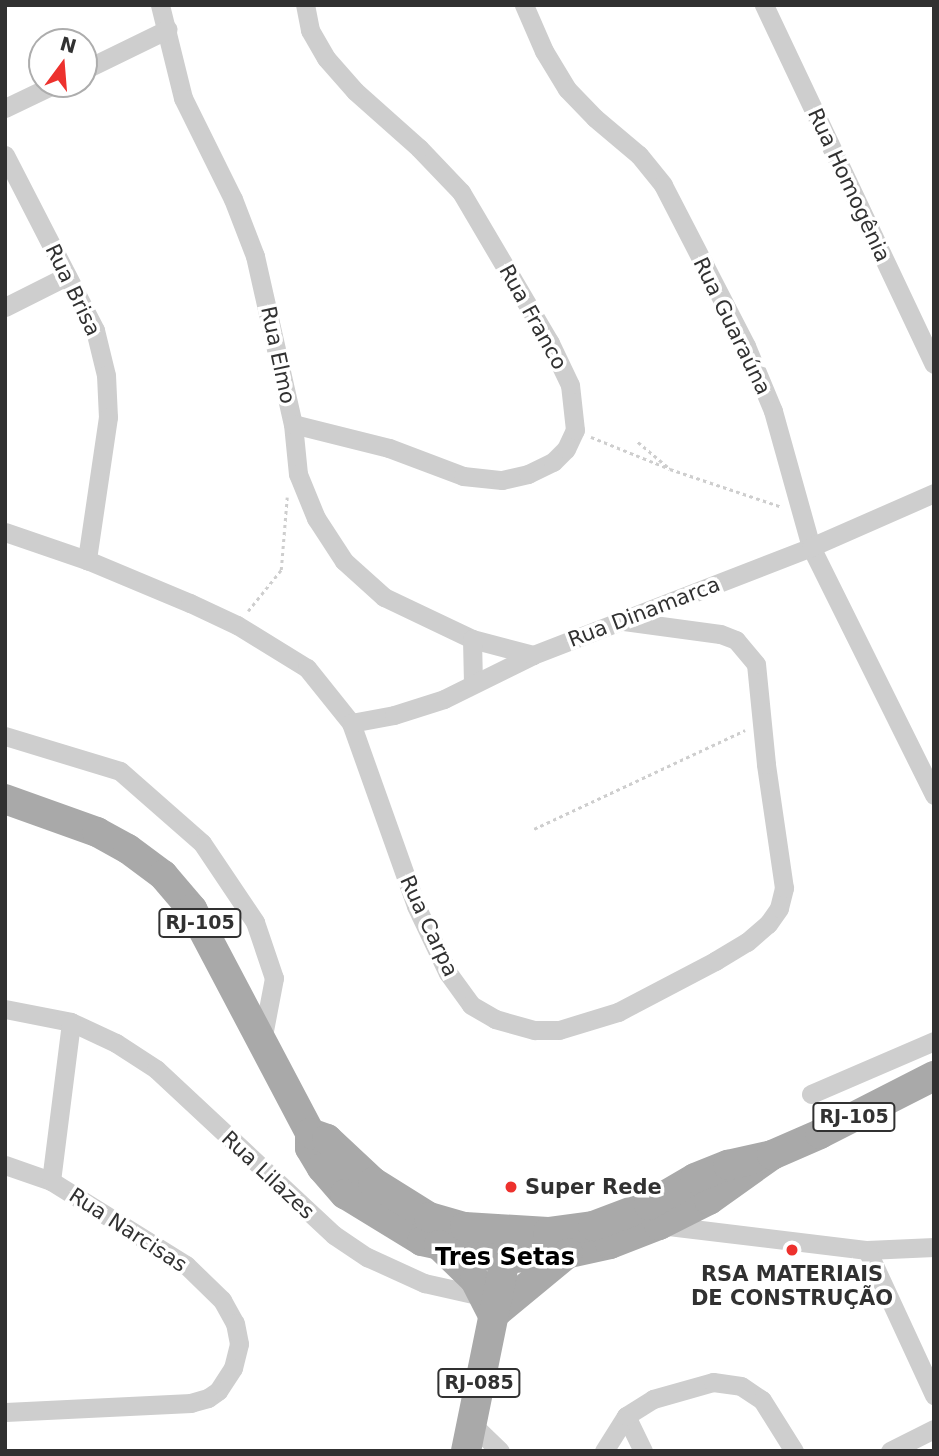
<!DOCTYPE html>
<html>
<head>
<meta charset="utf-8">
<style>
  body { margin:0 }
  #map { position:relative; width:939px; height:1456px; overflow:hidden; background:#fff; font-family:"DejaVu Sans",sans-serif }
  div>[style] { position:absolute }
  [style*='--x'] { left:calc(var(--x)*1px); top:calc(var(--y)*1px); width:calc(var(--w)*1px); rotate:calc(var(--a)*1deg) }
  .path>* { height:2.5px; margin-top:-1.25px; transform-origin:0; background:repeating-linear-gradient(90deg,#cecece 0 3.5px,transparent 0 7px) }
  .minor>* { height:19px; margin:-9.5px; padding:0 9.5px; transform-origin:9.5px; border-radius:9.5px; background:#cecece }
  .primary>* { height:30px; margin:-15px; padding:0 15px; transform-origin:15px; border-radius:15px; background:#a9a9a9 }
  .dots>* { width:19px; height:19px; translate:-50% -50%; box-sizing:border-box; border:4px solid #fff; border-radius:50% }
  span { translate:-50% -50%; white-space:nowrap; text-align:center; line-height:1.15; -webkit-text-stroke:7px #fff; paint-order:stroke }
  .shield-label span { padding:2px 5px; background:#fff; border:2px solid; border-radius:5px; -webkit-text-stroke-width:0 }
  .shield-label { font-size:19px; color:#313131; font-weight:700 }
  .street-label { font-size:21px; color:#313131 }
  .poi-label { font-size:21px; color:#313131; font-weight:700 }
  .left { translate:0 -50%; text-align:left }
  .quarter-label { font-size:24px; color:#000; font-weight:700 }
  .frame { position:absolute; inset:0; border:7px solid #313131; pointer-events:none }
  .north { position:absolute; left:28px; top:28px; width:70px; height:70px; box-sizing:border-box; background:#fff; border:2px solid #adadad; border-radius:50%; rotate:16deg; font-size:19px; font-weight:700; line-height:28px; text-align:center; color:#313131 }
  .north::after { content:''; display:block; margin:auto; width:24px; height:32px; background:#ed312d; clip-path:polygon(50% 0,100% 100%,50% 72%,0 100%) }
</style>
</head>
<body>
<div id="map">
  <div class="path">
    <div style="--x:591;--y:437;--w:85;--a:22.1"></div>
    <div style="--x:670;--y:469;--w:118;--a:18.7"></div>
    <div style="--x:638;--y:442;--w:39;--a:40"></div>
    <div style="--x:248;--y:611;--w:53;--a:-51.2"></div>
    <div style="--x:281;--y:570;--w:73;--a:-85.3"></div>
    <div style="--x:534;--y:829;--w:233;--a:-25.1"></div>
  </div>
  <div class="minor">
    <div style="--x:160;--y:5;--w:96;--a:76.1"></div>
    <div style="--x:183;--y:98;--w:113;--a:63.7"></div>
    <div style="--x:233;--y:199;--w:61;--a:68.9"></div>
    <div style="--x:255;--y:256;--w:172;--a:77.3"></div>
    <div style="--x:293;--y:424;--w:50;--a:84.3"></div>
    <div style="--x:298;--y:474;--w:48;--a:67.8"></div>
    <div style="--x:316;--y:518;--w:51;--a:56.9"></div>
    <div style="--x:344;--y:561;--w:54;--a:42"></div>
    <div style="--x:384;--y:597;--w:98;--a:25.5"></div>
    <div style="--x:472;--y:639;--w:63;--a:14.7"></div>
    <div style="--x:524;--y:5;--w:50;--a:66.5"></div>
    <div style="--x:544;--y:51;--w:44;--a:58.8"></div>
    <div style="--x:567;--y:89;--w:40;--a:46"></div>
    <div style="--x:595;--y:118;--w:57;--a:40.1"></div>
    <div style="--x:639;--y:155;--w:38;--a:51"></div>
    <div style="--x:663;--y:185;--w:181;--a:62.7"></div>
    <div style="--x:746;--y:346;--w:70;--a:67.4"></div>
    <div style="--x:773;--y:411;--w:141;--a:74.4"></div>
    <div style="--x:811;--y:547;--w:277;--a:63.6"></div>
    <div style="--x:764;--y:5;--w:397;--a:64.7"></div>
    <div style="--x:84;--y:70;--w:93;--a:-26"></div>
    <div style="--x:5;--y:108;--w:55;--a:-25.6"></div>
    <div style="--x:5;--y:155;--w:197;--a:62.8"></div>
    <div style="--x:95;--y:330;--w:46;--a:76.3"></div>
    <div style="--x:106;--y:375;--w:42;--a:87.3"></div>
    <div style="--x:108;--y:417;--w:145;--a:98.4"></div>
    <div style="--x:5;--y:307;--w:69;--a:-26.6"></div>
    <div style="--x:293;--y:424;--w:99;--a:14"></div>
    <div style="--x:389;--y:448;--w:79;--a:20.7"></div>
    <div style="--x:463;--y:476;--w:39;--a:6"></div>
    <div style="--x:502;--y:480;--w:27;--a:-13"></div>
    <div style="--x:528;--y:474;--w:28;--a:-26"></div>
    <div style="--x:553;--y:462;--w:18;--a:-45"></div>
    <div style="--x:566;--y:449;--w:21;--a:-65"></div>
    <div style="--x:575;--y:430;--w:45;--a:-96.3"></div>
    <div style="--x:570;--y:385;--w:47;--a:-115.5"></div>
    <div style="--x:550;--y:343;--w:175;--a:-120.5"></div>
    <div style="--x:461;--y:192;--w:61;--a:-133.7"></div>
    <div style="--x:419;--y:148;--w:86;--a:-138.3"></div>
    <div style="--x:355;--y:91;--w:44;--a:-131.3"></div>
    <div style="--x:326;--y:58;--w:32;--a:-120"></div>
    <div style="--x:310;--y:30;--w:25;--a:-101"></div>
    <div style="--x:5;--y:532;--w:87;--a:18.9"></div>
    <div style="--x:87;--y:560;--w:112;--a:22.7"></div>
    <div style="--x:190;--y:603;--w:52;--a:25.1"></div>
    <div style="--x:237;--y:625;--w:82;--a:31.6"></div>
    <div style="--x:307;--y:668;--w:70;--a:51.3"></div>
    <div style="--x:351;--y:723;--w:194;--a:70.4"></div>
    <div style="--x:416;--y:906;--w:74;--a:64.5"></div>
    <div style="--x:448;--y:973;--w:39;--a:54"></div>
    <div style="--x:471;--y:1005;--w:28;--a:30"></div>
    <div style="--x:495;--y:1019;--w:41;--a:15.8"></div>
    <div style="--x:534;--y:1030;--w:25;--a:0"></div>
    <div style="--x:559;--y:1030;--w:62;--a:-17"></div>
    <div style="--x:618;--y:1012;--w:110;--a:-27.7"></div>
    <div style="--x:715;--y:961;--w:37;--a:-31"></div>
    <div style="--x:747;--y:942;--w:28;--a:-41"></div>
    <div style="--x:768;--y:924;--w:19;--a:-55"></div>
    <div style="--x:779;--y:908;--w:21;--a:-76"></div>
    <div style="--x:784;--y:888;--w:125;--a:-98.3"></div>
    <div style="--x:766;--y:764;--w:100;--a:-95.7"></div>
    <div style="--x:756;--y:664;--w:31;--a:-130"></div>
    <div style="--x:736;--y:640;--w:17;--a:-159"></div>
    <div style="--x:720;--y:634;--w:97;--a:-172.3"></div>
    <div style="--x:472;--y:639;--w:45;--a:88.7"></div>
    <div style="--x:351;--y:723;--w:44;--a:-10.5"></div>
    <div style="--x:394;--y:715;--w:52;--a:-17.7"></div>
    <div style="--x:444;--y:699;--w:99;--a:-26.3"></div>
    <div style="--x:533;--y:655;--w:298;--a:-21.2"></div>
    <div style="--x:811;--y:547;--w:134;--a:-23.7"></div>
    <div style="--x:5;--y:736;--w:120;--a:16.9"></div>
    <div style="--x:120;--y:771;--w:109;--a:41.3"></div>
    <div style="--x:202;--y:843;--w:95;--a:56.1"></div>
    <div style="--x:255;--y:922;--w:59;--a:71.3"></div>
    <div style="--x:274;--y:978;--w:64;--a:100.8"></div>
    <div style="--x:5;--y:1009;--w:67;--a:11.1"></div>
    <div style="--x:71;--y:1022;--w:50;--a:25"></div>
    <div style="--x:116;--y:1043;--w:48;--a:33"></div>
    <div style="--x:156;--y:1069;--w:243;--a:43"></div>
    <div style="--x:334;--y:1235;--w:40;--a:34"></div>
    <div style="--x:367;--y:1257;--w:63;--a:24.5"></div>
    <div style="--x:424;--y:1283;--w:59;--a:12.6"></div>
    <div style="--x:811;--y:1094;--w:134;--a:-23.3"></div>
    <div style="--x:5;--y:1165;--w:49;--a:19.2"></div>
    <div style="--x:51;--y:1181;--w:159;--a:31.9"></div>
    <div style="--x:186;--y:1265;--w:50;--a:44.2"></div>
    <div style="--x:222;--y:1300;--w:26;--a:61"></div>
    <div style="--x:235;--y:1323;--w:21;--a:79"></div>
    <div style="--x:239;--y:1344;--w:25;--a:104"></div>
    <div style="--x:233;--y:1368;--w:27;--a:123"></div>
    <div style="--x:218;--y:1391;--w:12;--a:145"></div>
    <div style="--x:208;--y:1398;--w:18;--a:164"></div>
    <div style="--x:191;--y:1403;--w:186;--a:177.2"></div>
    <div style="--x:51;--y:1181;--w:160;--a:-82.8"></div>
    <div style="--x:660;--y:1225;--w:209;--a:6.9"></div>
    <div style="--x:867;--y:1250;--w:67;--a:-2.6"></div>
    <div style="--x:867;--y:1250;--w:160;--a:65.2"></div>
    <div style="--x:626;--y:1416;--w:39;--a:64"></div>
    <div style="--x:471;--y:1423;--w:40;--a:44"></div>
    <div style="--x:604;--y:1451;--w:41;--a:-57.8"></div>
    <div style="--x:626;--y:1416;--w:32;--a:-32"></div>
    <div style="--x:653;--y:1399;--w:62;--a:-15.8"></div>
    <div style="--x:713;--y:1382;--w:28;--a:8"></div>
    <div style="--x:741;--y:1386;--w:25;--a:34"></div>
    <div style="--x:762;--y:1400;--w:60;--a:57.9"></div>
    <div style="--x:890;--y:1451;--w:49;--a:-26.6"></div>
  </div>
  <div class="primary">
    <div style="--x:5;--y:799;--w:98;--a:19.7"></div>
    <div style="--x:97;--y:832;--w:35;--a:29"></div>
    <div style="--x:128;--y:849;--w:44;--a:36.6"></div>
    <div style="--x:163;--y:875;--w:45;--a:49.5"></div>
    <div style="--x:192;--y:909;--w:253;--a:62.2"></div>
    <div style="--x:310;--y:1133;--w:15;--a:90"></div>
    <div style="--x:310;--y:1148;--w:23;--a:59"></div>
    <div style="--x:322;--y:1168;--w:35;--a:49"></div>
    <div style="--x:345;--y:1194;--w:90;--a:31.4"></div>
    <div style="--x:422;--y:1241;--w:85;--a:12.2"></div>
    <div style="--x:505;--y:1259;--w:64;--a:-5.4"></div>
    <div style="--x:569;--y:1253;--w:42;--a:-12.4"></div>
    <div style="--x:610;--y:1244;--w:53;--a:-21.2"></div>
    <div style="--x:659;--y:1225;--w:56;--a:-26.6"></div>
    <div style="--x:709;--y:1200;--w:77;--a:-35.5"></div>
    <div style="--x:310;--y:1133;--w:18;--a:19"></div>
    <div style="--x:327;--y:1139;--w:63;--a:43.1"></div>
    <div style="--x:373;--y:1182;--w:66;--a:32"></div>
    <div style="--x:429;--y:1217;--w:37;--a:16"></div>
    <div style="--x:465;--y:1227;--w:83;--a:3.4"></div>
    <div style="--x:548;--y:1232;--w:45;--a:-7.6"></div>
    <div style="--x:593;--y:1226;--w:60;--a:-20.6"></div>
    <div style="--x:649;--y:1205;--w:53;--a:-30.4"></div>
    <div style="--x:695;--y:1178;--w:35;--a:-22"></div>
    <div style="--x:728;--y:1165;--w:45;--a:-12.8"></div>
    <div style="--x:772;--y:1155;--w:52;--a:-23.6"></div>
    <div style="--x:820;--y:1134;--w:128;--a:-27"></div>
    <div style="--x:439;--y:1245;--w:50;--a:44.2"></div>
    <div style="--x:475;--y:1280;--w:39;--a:63"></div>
    <div style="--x:493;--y:1315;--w:97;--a:-39.6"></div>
    <div style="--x:466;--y:1451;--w:196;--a:-78.5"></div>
  </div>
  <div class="dots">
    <div style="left:511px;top:1187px;background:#ed312d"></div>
    <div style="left:792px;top:1250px;background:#ed312d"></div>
  </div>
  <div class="shield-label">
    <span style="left:200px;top:923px">RJ-105</span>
    <span style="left:854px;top:1117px">RJ-105</span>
    <span style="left:479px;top:1383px">RJ-085</span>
  </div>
  <div class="street-label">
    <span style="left:849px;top:185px;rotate:65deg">Rua Homogênia</span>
    <span style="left:73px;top:290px;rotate:64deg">Rua Brisa</span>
    <span style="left:533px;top:317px;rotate:61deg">Rua Franco</span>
    <span style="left:732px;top:326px;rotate:64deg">Rua Guaraúna</span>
    <span style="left:278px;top:355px;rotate:78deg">Rua Elmo</span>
    <span style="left:644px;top:612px;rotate:-21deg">Rua Dinamarca</span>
    <span style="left:429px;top:926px;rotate:65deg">Rua Carpa</span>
    <span style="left:268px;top:1175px;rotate:43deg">Rua Lilazes</span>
    <span style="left:128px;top:1230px;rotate:33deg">Rua Narcisas</span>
  </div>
  <div class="poi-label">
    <span class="left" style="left:525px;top:1187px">Super Rede</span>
    <span style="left:792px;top:1286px">RSA MATERIAIS<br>DE CONSTRUÇÃO</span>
  </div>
  <div class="quarter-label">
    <span style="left:505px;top:1258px">Tres Setas</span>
  </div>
  <div class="frame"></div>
  <div class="north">N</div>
</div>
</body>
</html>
